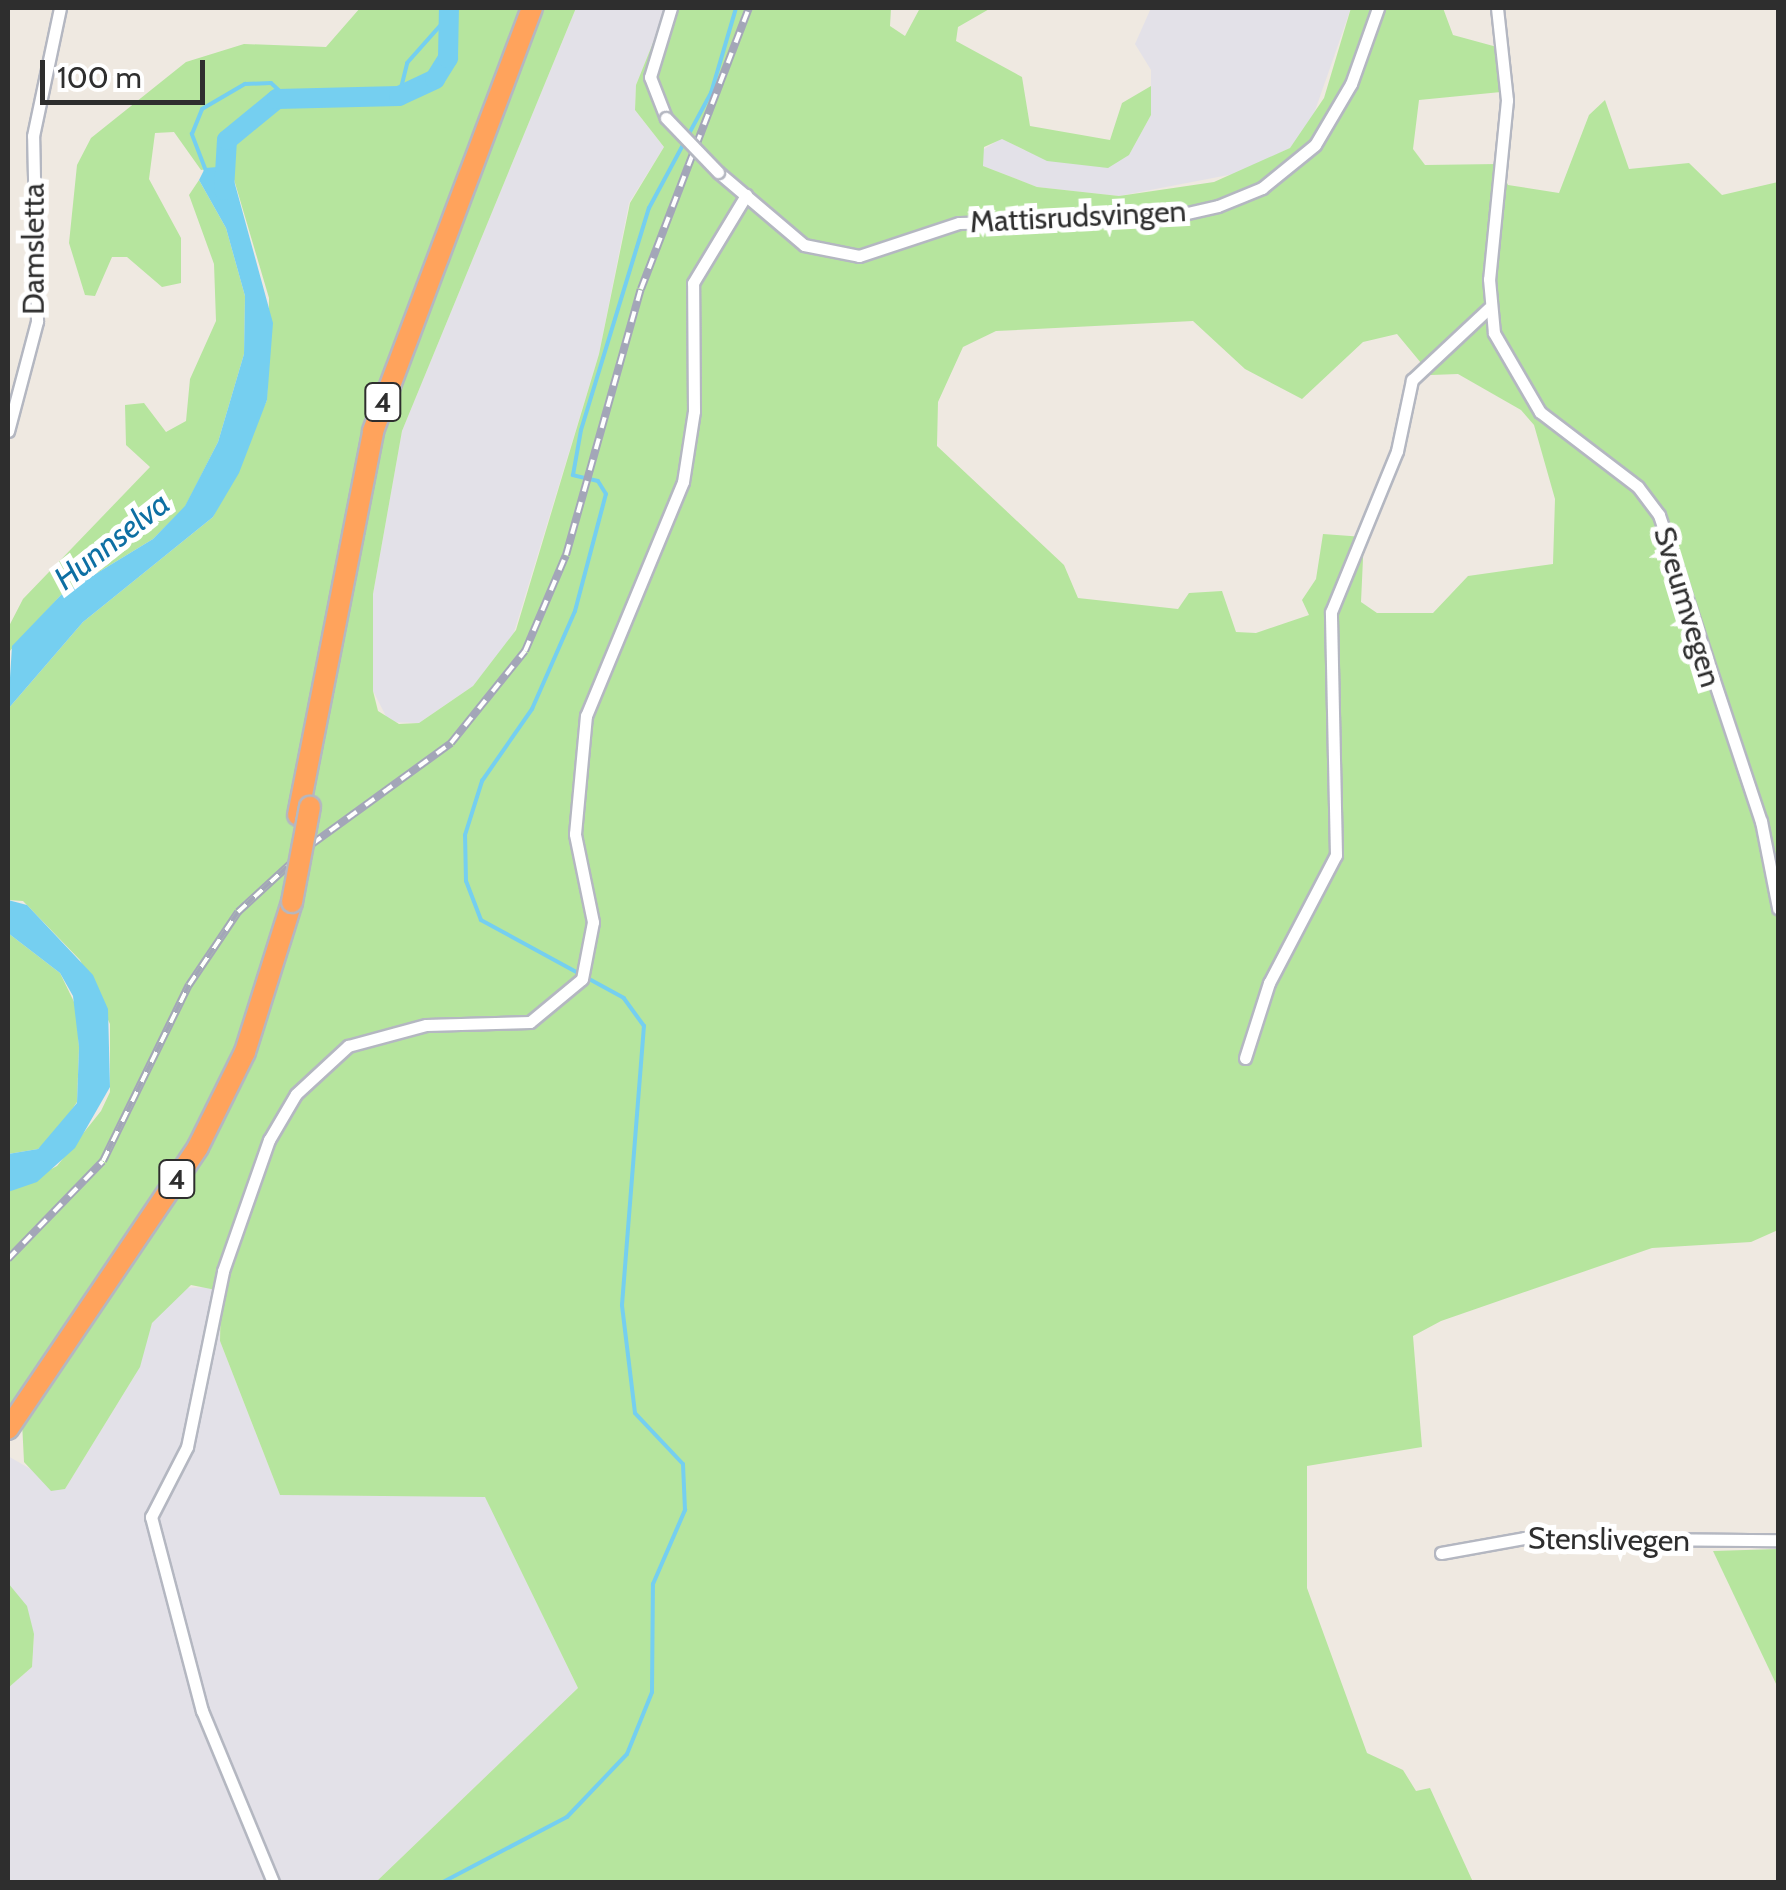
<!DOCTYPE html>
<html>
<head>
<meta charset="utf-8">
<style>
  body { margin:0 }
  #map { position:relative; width:1786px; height:1890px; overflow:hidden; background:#efe9e1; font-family:Cabin,sans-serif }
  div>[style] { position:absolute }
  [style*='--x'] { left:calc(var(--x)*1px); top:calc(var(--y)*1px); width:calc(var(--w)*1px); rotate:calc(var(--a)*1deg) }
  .industrial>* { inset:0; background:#e3e1e8 }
  .green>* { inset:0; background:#b6e59e }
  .water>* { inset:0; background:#75cff0 }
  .stream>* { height:4px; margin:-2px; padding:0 2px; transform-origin:2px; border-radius:2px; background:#75cff0 }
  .river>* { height:20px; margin:-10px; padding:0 10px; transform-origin:10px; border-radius:10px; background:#75cff0 }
  .roads { filter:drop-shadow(2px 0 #b4b7c1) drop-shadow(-2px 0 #b4b7c1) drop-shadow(0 2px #b4b7c1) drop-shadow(0 -2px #b4b7c1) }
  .street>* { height:11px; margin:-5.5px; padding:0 5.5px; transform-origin:5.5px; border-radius:5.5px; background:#fff }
  .highway>* { height:20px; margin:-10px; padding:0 10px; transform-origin:10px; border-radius:10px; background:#ffa35c }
  .rail>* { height:8px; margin-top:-4px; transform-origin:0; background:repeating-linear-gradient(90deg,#fff 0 11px,#a3a6b8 0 22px); box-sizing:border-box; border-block:2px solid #a3a6b8 }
  .bridges { filter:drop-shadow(2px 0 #b4b7c1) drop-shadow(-2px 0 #b4b7c1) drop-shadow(0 2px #b4b7c1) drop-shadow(0 -2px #b4b7c1) }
  .street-bridge>* { height:11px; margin:-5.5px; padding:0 5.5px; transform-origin:5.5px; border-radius:5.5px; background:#fff }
  .highway-bridge>* { height:20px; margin:-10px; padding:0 10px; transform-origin:10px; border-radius:10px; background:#ffa35c }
  span { translate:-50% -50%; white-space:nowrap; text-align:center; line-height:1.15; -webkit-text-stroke:10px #fff; paint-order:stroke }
  .shield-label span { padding:2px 8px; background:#fff; border:2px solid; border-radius:8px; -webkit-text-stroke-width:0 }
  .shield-label { font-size:28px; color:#2e2e2e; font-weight:700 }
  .street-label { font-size:30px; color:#2e2e2e }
  .water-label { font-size:32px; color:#0d6fa3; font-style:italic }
  .frame { position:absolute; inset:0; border:10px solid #2e2e2e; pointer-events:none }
  .scale { position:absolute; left:40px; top:60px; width:165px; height:45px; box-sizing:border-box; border:5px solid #2e2e2e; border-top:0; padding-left:12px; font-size:30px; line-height:35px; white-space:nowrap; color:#2e2e2e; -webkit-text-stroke:8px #fff; paint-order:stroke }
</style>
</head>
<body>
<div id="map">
  <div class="industrial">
    <div style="clip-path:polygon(576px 8px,667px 8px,636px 85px,635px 110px,664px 147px,629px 203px,599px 354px,512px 639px,473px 686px,419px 723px,389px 722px,373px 691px,373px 594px,402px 431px)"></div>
    <div style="clip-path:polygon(1151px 8px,1351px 8px,1310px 125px,1290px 148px,1239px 173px,1119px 196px,1037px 187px,983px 166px,981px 151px,1002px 138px,1024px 150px,1129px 155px,1151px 115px,1151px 70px,1135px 44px)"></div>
    <div style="clip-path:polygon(211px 1287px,221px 1291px,220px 1341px,280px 1495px,485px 1496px,578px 1688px,376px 1882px,8px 1882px,8px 1688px,32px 1667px,34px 1634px,8px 1583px,8px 1456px,65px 1489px,135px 1375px,152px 1323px,181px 1288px)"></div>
  </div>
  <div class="green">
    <div style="clip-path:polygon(evenodd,360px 8px,576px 8px,402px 431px,373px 594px,373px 691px,378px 711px,399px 724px,419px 723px,473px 686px,516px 630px,599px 354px,630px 203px,664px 147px,635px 110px,636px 85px,667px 8px,891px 8px,890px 26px,905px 36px,920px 8px,991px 8px,958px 27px,956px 41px,1022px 77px,1030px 126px,1110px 140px,1122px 103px,1151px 86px,1151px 115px,1129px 155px,1108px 168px,1047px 161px,1002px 139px,984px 147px,983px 166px,1037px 187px,1119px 196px,1214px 182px,1290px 148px,1324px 98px,1351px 8px,1443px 8px,1453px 35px,1497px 47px,1501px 92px,1419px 100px,1413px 149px,1425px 165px,1498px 164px,1508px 185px,1559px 193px,1589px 115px,1605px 100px,1629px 169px,1689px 163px,1722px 195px,1778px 182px,1778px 1230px,1751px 1242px,1652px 1248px,1441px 1321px,1413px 1336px,1422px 1447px,1307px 1466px,1307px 1588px,1367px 1753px,1403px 1770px,1416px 1791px,1430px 1788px,1473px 1882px,376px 1882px,578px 1688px,485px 1497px,280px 1495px,220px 1341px,221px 1291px,191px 1285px,152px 1323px,140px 1367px,65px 1489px,51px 1491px,24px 1462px,22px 1422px,8px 1407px,8px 1192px,57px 1166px,101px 1111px,110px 1092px,110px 1024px,80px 960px,23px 901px,8px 900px,8px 709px,83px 622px,213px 517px,267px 400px,269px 298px,230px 166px,201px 170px,174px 132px,155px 133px,149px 179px,181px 238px,181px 283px,162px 287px,127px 257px,112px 257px,95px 296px,85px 295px,69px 243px,77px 165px,91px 138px,186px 62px,244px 44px,326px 47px,360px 8px,1193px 321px,1245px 369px,1302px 399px,1363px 342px,1397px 334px,1431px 375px,1458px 374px,1521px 410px,1534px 425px,1555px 499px,1553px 564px,1468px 576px,1433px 613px,1377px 613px,1361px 602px,1364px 537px,1323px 534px,1316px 579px,1302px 600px,1309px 615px,1256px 633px,1236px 632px,1222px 591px,1189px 593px,1178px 609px,1078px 598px,1064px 565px,937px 446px,938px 402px,963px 347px,996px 331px,1193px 321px)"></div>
    <div style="clip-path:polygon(199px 180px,226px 228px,245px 296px,244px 354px,218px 442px,185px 507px,153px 539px,61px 595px,8px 653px,8px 628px,23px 599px,150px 467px,126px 445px,125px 405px,144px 403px,166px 432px,186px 421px,190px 379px,216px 321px,214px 264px,189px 195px)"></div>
    <div style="clip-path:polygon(8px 933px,60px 973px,76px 1006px,79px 1047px,77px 1102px,57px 1132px,38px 1149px,8px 1154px)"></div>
    <div style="clip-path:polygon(1778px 1549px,1778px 1688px,1713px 1551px)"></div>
    <div style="clip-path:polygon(8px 1583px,27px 1606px,34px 1634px,32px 1667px,8px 1688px)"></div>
  </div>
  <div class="water">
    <div style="clip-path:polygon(230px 166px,273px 323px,267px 400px,239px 473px,213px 517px,83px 622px,8px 709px,12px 646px,61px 595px,153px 539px,185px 506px,218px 442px,244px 354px,245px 296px,226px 228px,199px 180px,205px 168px)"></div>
    <div style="clip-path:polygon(8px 900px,27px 905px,93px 975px,108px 1009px,110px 1087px,75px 1148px,37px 1182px,8px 1192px,8px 1154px,38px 1149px,77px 1103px,79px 1047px,73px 996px,60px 973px,8px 933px)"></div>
  </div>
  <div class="stream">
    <div style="--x:399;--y:96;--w:34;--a:-76"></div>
    <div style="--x:407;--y:63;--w:60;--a:-48.4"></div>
    <div style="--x:206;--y:171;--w:40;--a:-111"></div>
    <div style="--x:192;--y:134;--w:27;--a:-68"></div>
    <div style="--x:202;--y:109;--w:50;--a:-30.2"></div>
    <div style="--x:245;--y:84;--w:26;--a:-2"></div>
    <div style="--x:271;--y:83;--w:18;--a:43"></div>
    <div style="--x:443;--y:1882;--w:140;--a:-27.7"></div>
    <div style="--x:567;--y:1817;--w:87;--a:-46.4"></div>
    <div style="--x:627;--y:1754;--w:67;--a:-68"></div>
    <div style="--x:652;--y:1692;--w:108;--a:-89.5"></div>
    <div style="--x:653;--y:1584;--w:81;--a:-66.6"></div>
    <div style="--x:685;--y:1510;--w:46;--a:-92.5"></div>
    <div style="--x:683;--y:1464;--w:70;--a:-133.3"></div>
    <div style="--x:635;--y:1413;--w:109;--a:-96.9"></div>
    <div style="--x:622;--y:1305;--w:280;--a:-85.5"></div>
    <div style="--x:644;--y:1026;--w:34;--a:-126"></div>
    <div style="--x:624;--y:998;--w:163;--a:-151.4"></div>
    <div style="--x:481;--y:920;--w:42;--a:-111"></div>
    <div style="--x:466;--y:881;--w:46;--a:-91.2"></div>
    <div style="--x:465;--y:835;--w:57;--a:-72.5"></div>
    <div style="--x:482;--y:781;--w:88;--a:-55.2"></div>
    <div style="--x:532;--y:709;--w:107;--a:-66.3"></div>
    <div style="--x:575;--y:611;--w:121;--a:-75.2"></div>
    <div style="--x:606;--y:494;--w:15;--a:-122"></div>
    <div style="--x:598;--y:481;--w:26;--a:-167"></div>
    <div style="--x:573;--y:475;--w:46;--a:-79.9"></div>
    <div style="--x:581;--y:430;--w:232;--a:-73"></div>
    <div style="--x:649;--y:208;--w:131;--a:-61.7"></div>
    <div style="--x:711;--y:93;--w:89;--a:-73.6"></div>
  </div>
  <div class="river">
    <div style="--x:224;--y:190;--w:50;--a:-86.6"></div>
    <div style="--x:227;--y:140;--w:65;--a:-39.4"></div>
    <div style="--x:277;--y:99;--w:122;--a:-1.4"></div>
    <div style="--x:399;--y:96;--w:40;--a:-25"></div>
    <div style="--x:435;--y:79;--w:25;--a:-58"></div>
    <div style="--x:448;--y:58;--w:50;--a:-88.9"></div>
  </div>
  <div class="roads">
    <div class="street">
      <div style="--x:1497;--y:8;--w:93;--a:83.8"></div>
      <div style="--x:1507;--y:100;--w:180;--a:95.7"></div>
      <div style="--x:1489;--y:279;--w:54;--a:84.7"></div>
      <div style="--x:1494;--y:333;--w:91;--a:59.8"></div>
      <div style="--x:1540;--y:412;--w:123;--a:37.4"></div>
      <div style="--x:1638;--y:487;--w:35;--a:53"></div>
      <div style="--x:1659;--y:515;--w:323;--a:71.6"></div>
      <div style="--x:1761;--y:821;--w:89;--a:78.9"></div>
      <div style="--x:666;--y:118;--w:44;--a:-111.3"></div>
      <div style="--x:650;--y:77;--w:72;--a:-73.1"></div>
      <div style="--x:718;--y:172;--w:113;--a:40.3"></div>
      <div style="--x:804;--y:245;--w:56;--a:11.3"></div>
      <div style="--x:859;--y:256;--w:105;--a:-18.3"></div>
      <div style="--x:959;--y:223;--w:202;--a:-1.1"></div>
      <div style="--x:1161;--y:219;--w:58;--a:-12.8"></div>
      <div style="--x:1218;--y:206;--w:48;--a:-22.2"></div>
      <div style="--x:1262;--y:188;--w:68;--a:-39.1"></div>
      <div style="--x:1315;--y:145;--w:71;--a:-59.5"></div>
      <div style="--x:1351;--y:84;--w:81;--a:-70.4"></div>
      <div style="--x:8;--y:431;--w:114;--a:-75.2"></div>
      <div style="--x:37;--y:321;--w:185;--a:-91.2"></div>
      <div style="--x:33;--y:136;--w:131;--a:-78.1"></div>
      <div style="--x:1245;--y:1058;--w:79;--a:-72.3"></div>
      <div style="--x:1269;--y:983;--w:144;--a:-62.4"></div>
      <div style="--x:1336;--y:855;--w:243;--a:-91.2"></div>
      <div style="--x:1331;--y:612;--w:174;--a:-67.7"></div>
      <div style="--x:1397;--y:451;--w:73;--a:-78.1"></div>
      <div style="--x:1412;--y:380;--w:105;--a:-43.1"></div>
      <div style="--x:1441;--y:1553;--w:84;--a:-10.2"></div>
      <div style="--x:1524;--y:1538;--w:254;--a:0.5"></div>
      <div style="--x:273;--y:1882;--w:185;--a:-112.5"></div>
      <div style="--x:202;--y:1711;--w:201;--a:-104.7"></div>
      <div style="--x:151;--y:1517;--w:79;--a:-62.8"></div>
      <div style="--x:187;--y:1447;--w:180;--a:-78.4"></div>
      <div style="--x:223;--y:1271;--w:139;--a:-70.7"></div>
      <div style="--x:269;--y:1140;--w:53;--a:-59.6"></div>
      <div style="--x:296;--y:1094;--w:71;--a:-42.7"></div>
      <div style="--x:348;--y:1046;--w:81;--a:-15.1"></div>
      <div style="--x:426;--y:1025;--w:104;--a:-1.7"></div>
      <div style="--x:530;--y:1022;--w:67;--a:-39.6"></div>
      <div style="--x:582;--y:979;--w:58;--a:-79.1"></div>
      <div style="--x:593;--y:922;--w:90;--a:-101.6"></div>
      <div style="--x:575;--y:834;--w:119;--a:-84.7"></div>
      <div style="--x:586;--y:716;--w:253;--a:-67.5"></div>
      <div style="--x:683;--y:482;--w:72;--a:-81.2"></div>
      <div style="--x:694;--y:411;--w:128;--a:-90.4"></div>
      <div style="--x:693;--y:283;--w:103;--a:-58.9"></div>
    </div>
    <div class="highway">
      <div style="--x:298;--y:815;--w:391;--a:-78.9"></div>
      <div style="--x:373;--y:431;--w:452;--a:-69.4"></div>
      <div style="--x:8;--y:1429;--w:340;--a:-56"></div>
      <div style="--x:198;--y:1147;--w:106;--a:-63.7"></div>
      <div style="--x:245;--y:1052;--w:157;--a:-72.6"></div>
    </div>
  </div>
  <div class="rail">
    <div style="--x:8;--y:1259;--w:136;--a:-45.9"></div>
    <div style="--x:103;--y:1161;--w:196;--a:-64"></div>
    <div style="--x:189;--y:985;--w:88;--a:-56.1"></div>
    <div style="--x:238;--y:912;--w:100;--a:-42.6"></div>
    <div style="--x:312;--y:844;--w:172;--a:-36"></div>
    <div style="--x:451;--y:743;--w:118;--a:-51.2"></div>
    <div style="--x:525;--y:651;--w:104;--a:-66.9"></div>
    <div style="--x:566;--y:555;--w:276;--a:-74.3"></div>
    <div style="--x:641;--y:289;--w:301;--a:-69"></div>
  </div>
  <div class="bridges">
    <div class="street-bridge">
      <div style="--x:666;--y:118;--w:75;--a:46.1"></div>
    </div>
    <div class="highway-bridge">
      <div style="--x:292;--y:902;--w:97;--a:-79.3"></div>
    </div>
  </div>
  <div class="shield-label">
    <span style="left:383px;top:402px">4</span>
    <span style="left:177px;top:1179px">4</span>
  </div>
  <div class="street-label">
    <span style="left:1078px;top:217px;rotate:-3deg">Mattisrudsvingen</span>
    <span style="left:34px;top:249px;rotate:-90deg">Damsletta</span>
    <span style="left:1687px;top:607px;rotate:73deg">Sveumvegen</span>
    <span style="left:1609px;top:1540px;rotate:1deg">Stenslivegen</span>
  </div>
  <div class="water-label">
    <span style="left:112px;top:541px;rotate:-38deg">Hunnselva</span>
  </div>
  <div class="frame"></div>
  <div class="scale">100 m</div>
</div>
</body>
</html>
